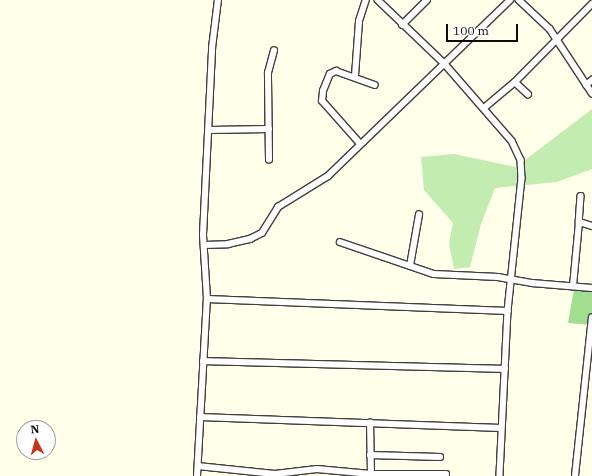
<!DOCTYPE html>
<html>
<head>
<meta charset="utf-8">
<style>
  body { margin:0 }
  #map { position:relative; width:592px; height:476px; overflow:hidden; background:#ffffea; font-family:"IBM Plex Serif",serif }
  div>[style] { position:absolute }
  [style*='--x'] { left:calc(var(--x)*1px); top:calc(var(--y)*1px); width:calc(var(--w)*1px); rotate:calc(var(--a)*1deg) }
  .green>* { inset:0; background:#c3ecb1 }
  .forest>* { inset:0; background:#a1de8f }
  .roads { filter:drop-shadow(1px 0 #3f3f3f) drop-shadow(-1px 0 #3f3f3f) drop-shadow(0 1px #3f3f3f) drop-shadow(0 -1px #3f3f3f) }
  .minor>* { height:5.5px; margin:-2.75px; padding:0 2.75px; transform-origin:2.75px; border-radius:2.75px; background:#fff }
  span { translate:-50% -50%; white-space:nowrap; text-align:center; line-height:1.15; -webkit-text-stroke:4px #fff; paint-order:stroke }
  .north { position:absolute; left:16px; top:420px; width:40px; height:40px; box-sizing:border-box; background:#fff; border:1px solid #9e9e9e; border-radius:50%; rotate:354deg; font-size:11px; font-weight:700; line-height:16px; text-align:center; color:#0c0c0c }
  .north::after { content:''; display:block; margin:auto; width:14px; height:18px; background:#c63719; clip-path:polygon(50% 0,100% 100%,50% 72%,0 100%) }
  .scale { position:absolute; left:446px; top:24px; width:72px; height:18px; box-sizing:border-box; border:2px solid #0c0c0c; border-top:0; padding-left:5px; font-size:12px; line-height:14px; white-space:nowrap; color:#0c0c0c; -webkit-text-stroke:3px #fff; paint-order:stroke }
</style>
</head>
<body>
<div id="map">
  <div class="green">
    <div style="clip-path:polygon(592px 109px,592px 169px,557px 182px,495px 188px,481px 224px,470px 267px,454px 269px,449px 244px,453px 223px,424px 190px,421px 157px,454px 154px,516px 167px)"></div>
  </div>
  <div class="forest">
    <div style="clip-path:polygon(574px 289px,592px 291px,592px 325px,568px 323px)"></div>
  </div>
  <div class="roads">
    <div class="minor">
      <div style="--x:378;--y:0;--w:93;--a:43.7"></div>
      <div style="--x:445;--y:64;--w:102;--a:49"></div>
      <div style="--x:512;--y:141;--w:21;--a:65"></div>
      <div style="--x:521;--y:160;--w:18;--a:87"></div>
      <div style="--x:522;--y:178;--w:134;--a:96"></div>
      <div style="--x:508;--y:311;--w:165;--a:92.8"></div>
      <div style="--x:519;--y:0;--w:42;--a:43.1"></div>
      <div style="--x:550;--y:29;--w:77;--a:56.7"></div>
      <div style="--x:402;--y:25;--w:35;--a:-45"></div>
      <div style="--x:355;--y:76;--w:55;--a:-85.8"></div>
      <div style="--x:359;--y:21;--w:22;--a:-72"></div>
      <div style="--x:515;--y:82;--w:110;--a:-45.4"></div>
      <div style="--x:586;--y:85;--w:8;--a:-40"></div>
      <div style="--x:484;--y:108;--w:40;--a:-40"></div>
      <div style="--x:515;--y:82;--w:18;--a:43"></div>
      <div style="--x:210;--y:130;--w:59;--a:-1"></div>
      <div style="--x:360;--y:144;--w:57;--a:-131.5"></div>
      <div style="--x:322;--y:101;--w:10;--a:-84"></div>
      <div style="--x:323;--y:91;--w:18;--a:-68"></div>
      <div style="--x:330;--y:74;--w:7;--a:-27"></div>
      <div style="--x:336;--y:71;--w:41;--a:19.7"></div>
      <div style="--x:269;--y:160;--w:87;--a:-90.7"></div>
      <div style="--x:268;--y:73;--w:23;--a:-75"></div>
      <div style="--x:581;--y:196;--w:26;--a:94"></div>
      <div style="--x:579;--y:222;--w:14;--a:17"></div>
      <div style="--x:340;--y:242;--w:99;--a:18.8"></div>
      <div style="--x:434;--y:274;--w:64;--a:2.7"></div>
      <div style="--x:498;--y:277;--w:35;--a:10"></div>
      <div style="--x:532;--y:283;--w:60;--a:4.8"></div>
      <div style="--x:204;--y:245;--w:24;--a:-2"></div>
      <div style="--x:228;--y:244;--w:23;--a:-13"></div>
      <div style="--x:250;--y:239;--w:13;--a:-27"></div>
      <div style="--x:262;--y:233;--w:31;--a:-58"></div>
      <div style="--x:278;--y:207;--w:59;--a:-31.8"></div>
      <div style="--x:328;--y:176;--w:253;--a:-44"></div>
      <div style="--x:410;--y:266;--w:52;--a:-80"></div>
      <div style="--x:573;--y:286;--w:64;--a:-84.6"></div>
      <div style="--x:207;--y:299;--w:301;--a:2.3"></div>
      <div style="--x:203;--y:361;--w:302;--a:1.5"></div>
      <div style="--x:200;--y:417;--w:301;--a:2.1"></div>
      <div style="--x:370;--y:455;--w:70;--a:1.6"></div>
      <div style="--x:198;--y:466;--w:77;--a:5.9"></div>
      <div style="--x:275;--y:474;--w:42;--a:-6.8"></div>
      <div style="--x:317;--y:469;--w:54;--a:5.3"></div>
      <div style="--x:371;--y:474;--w:51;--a:-91.1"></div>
      <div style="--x:371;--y:474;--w:75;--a:0"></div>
      <div style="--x:197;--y:476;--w:177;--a:-86.8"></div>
      <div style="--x:207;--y:299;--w:64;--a:-93.6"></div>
      <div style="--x:203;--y:235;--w:187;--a:-87.2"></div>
      <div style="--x:212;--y:48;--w:48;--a:-82.9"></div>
      <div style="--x:575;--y:476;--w:159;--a:-83.9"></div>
    </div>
  </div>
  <div class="north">N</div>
  <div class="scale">100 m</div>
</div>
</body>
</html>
